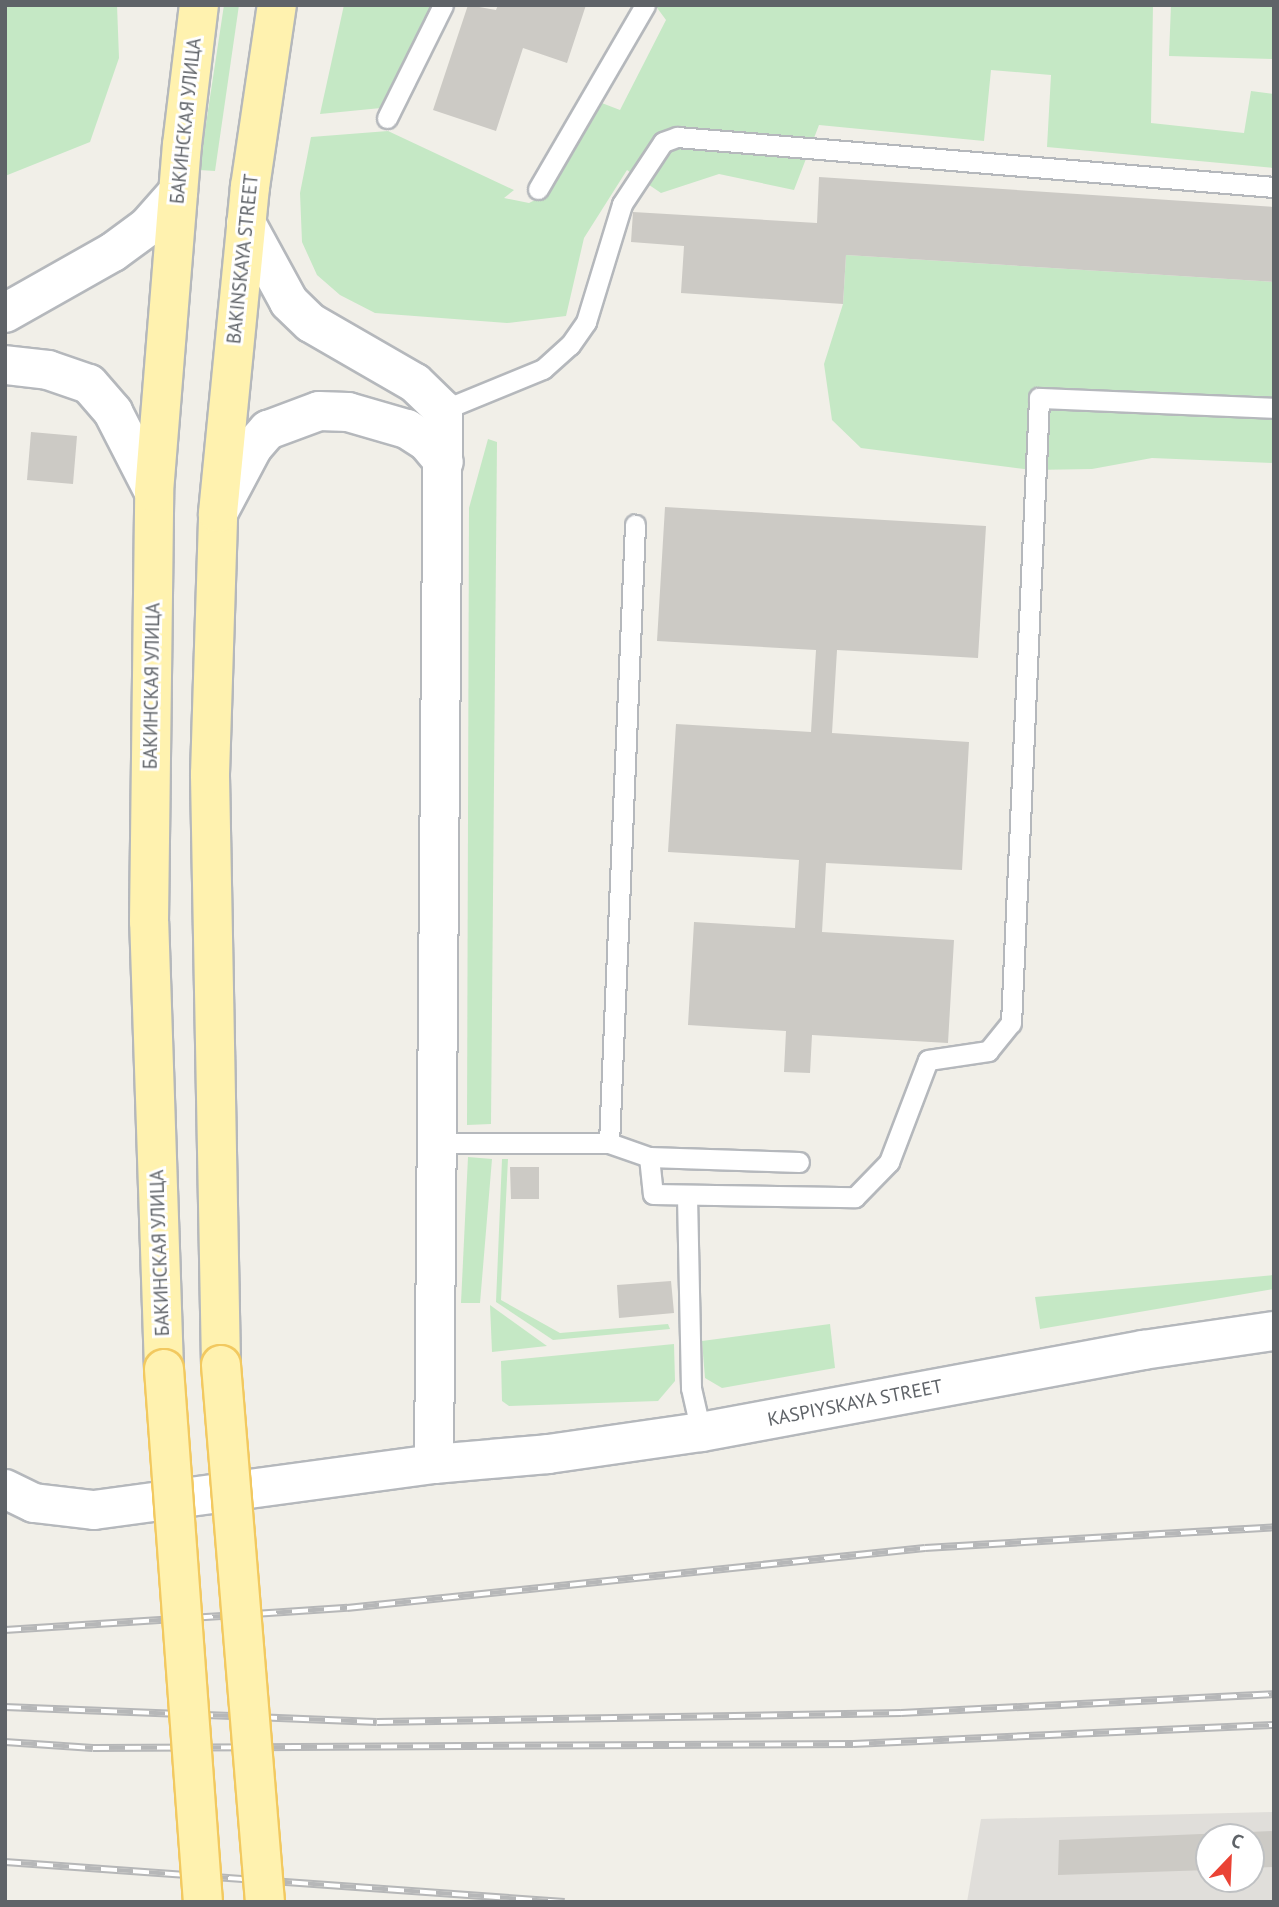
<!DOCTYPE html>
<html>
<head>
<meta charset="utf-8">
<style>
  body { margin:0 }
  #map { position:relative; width:1279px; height:1907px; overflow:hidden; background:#f1efe8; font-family:"PT Sans",sans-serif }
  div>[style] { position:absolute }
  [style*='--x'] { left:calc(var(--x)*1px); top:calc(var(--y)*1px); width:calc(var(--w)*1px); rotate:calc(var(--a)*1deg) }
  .industrial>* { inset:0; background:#e0deda }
  .green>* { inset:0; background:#c5e8c5 }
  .building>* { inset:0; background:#cccac5 }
  .roads { filter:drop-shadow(2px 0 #b5b8bc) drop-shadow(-2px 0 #b5b8bc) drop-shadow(0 2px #b5b8bc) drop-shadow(0 -2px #b5b8bc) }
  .lane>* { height:19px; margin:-9.5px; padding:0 9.5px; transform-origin:9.5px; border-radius:9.5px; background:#fff }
  .secondary>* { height:38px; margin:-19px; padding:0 19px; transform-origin:19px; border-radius:19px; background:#fff }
  .primary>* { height:38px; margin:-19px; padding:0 19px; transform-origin:19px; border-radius:19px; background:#fff2af }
  .rail>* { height:8px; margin-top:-4px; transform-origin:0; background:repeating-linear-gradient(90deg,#fff 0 16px,#b6b7b8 0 32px); box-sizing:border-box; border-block:2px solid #b6b7b8 }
  .bridges { filter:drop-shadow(2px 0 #f2c960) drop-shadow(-2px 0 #f2c960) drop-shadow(0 2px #f2c960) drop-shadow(0 -2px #f2c960) }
  .primary-bridge>* { height:38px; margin:-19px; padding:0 19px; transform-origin:19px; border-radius:19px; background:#fff2af }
  span { translate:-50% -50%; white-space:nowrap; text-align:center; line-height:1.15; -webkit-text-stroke:6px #fff; paint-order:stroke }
  .street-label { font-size:19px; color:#5f6368 }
  .frame { position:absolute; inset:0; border:7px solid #5f6368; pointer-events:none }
  .north { position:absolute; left:1195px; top:1823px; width:70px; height:70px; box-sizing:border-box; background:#fff; border:2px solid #bfc1c3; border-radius:50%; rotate:23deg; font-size:19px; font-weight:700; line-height:28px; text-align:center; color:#5f6368 }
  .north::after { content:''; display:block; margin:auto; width:24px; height:32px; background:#ea4335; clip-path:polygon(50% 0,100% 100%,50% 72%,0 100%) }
</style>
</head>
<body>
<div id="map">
  <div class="industrial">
    <div style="clip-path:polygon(evenodd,1274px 1812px,1274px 1902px,967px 1902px,981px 1819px,1274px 1812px,1209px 1837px,1251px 1837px,1251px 1879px,1209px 1879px,1209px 1837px)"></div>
  </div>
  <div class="green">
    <div style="clip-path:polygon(5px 5px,117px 5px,119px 58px,90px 142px,5px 176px)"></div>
    <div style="clip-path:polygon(224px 5px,239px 5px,215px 171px,199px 170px)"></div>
    <div style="clip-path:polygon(344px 5px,431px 5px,381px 108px,320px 114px)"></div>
    <div style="clip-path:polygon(655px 5px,1153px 5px,1151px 123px,1244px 133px,1251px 91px,1274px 94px,1274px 168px,1047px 147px,1051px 75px,991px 70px,984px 141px,819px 125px,794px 190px,719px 174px,661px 193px,627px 170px,584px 238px,566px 316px,507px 323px,375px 313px,340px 295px,317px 275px,302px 242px,300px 193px,311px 137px,388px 131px,514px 190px,504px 198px,529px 203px,535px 200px,543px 162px,594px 100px,620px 110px,666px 20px)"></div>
    <div style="clip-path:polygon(1171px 5px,1274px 5px,1274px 59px,1169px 56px)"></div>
    <div style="clip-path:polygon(846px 255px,1274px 282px,1274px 463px,1152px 458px,1092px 469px,1032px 470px,861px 448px,832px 420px,824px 364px,843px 304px)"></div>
    <div style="clip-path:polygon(488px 439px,497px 442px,491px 1124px,467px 1125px,469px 508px)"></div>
    <div style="clip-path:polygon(468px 1157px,492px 1159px,480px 1303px,461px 1303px)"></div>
    <div style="clip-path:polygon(502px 1159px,508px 1159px,501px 1300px,560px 1333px,668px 1324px,670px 1329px,553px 1340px,496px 1302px)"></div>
    <div style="clip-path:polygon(1274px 1275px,1274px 1289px,1040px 1329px,1035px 1297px)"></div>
    <div style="clip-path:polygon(490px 1305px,547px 1346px,492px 1352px)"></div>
    <div style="clip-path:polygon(830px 1324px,835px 1368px,722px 1388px,705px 1378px,702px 1341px)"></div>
    <div style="clip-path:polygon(674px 1344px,675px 1381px,658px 1401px,509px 1406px,502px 1401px,501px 1361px)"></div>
  </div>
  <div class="building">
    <div style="clip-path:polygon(468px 5px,496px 10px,498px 5px,586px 5px,567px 63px,523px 48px,496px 131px,433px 110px)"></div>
    <div style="clip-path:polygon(819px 177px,1274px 207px,1274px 282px,846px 255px,843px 304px,681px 293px,684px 246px,631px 242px,633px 212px,817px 223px)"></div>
    <div style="clip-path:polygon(31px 432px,77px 436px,73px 484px,27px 480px)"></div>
    <div style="clip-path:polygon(665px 507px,986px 526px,978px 658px,837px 650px,832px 733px,969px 742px,962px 870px,826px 863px,822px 932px,954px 940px,948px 1043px,812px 1035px,810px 1073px,784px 1072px,786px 1031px,688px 1025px,694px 922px,795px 928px,799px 860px,668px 852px,676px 724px,811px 732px,816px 650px,657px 641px)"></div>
    <div style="clip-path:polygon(510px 1167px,539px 1167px,539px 1199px,511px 1199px)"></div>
    <div style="clip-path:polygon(671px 1281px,674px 1313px,619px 1318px,617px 1285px)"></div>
    <div style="clip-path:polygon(1274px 1831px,1274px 1867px,1251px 1868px,1251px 1837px,1209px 1837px,1209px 1870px,1058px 1875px,1059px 1840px)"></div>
  </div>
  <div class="roads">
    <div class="lane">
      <div style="--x:387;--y:118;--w:126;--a:-63.6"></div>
      <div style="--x:538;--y:189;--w:213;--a:-59.8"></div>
      <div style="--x:443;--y:410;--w:108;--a:-22.3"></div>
      <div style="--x:543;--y:369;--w:36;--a:-42"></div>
      <div style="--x:570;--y:345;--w:28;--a:-55"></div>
      <div style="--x:586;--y:322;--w:123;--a:-73"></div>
      <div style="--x:622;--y:204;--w:74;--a:-56.5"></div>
      <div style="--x:663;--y:142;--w:15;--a:-20"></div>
      <div style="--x:677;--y:137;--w:599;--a:4.79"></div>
      <div style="--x:438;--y:1143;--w:171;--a:0"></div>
      <div style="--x:609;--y:1143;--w:42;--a:19.3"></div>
      <div style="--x:649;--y:1157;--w:150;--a:1.9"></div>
      <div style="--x:609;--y:1143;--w:619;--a:-87.59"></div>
      <div style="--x:649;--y:1157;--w:37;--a:84"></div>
      <div style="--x:653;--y:1194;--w:202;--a:0.9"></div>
      <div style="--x:855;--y:1197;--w:49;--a:-45.8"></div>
      <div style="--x:889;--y:1162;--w:109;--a:-69.1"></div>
      <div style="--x:928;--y:1060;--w:61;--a:-8.5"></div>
      <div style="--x:988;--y:1051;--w:36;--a:-51"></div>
      <div style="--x:1011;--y:1023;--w:626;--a:-87.43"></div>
      <div style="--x:1039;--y:398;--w:235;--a:2.4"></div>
      <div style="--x:687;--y:1196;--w:192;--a:88.8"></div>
      <div style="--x:691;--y:1388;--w:45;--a:77.2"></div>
    </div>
    <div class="secondary">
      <div style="--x:246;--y:223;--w:90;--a:61.4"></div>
      <div style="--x:289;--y:302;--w:30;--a:44"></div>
      <div style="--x:311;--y:323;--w:120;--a:30"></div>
      <div style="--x:415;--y:383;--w:39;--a:44"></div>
      <div style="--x:443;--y:410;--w:1054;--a:90.49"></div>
      <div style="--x:5;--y:313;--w:124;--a:-29.5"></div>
      <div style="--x:113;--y:252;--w:42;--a:-36.3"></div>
      <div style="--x:147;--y:227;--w:47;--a:-48.5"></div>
      <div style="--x:5;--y:365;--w:43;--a:6.6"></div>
      <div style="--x:48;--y:370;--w:43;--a:18.9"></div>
      <div style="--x:89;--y:384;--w:37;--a:49"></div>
      <div style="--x:113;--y:412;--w:90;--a:62.9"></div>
      <div style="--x:219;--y:511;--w:72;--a:-62"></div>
      <div style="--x:253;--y:447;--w:23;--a:-49"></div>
      <div style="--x:268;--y:430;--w:54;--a:-20.4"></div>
      <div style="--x:319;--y:411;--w:29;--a:2"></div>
      <div style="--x:348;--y:412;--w:61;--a:16.1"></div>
      <div style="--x:407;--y:429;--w:24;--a:33"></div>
      <div style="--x:427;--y:442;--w:26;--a:50"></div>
      <div style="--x:5;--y:1489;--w:32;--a:26"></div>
      <div style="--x:34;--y:1503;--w:60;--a:6.7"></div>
      <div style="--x:94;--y:1510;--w:343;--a:-7.7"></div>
      <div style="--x:434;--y:1464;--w:114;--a:-5"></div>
      <div style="--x:548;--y:1454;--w:155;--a:-8.2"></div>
      <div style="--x:701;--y:1432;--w:450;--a:-10.5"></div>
      <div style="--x:1143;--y:1350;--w:132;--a:-8.3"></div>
    </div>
    <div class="primary">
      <div style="--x:221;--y:1365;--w:591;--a:-91.07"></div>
      <div style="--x:210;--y:774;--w:261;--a:-88.2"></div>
      <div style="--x:218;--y:513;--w:328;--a:-84.4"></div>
      <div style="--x:250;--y:187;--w:184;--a:-81.6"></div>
      <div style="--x:164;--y:1369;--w:447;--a:-91.9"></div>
      <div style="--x:149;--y:922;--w:430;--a:-89.3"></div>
      <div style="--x:154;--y:492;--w:348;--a:-85.4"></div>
      <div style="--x:182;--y:145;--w:141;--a:-83.1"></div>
    </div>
  </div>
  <div class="rail">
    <div style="--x:5;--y:1630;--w:343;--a:-3.7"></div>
    <div style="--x:347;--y:1608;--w:581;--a:-5.93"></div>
    <div style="--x:925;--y:1548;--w:350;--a:-3.4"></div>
    <div style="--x:5;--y:1707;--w:372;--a:2.3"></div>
    <div style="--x:377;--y:1722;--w:524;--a:-0.98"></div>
    <div style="--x:901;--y:1713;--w:373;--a:-2.9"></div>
    <div style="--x:5;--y:1742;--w:88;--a:3.9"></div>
    <div style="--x:93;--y:1748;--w:760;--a:-0.3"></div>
    <div style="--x:853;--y:1744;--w:421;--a:-2.6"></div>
    <div style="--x:5;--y:1862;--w:561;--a:4.09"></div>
  </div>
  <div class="bridges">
    <div class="primary-bridge">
      <div style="--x:221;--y:1365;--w:539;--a:85.32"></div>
      <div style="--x:164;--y:1369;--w:534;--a:85.82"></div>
    </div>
  </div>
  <div class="street-label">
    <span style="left:186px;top:121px;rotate:-84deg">БАКИНСКАЯ УЛИЦА</span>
    <span style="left:243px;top:259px;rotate:-84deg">BAKINSKAYA STREET</span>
    <span style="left:152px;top:686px;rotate:-89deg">БАКИНСКАЯ УЛИЦА</span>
    <span style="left:160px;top:1253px;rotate:-92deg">БАКИНСКАЯ УЛИЦА</span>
    <span style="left:855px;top:1403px;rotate:-11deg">KASPIYSKAYA STREET</span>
  </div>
  <div class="frame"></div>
  <div class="north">С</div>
</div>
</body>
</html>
